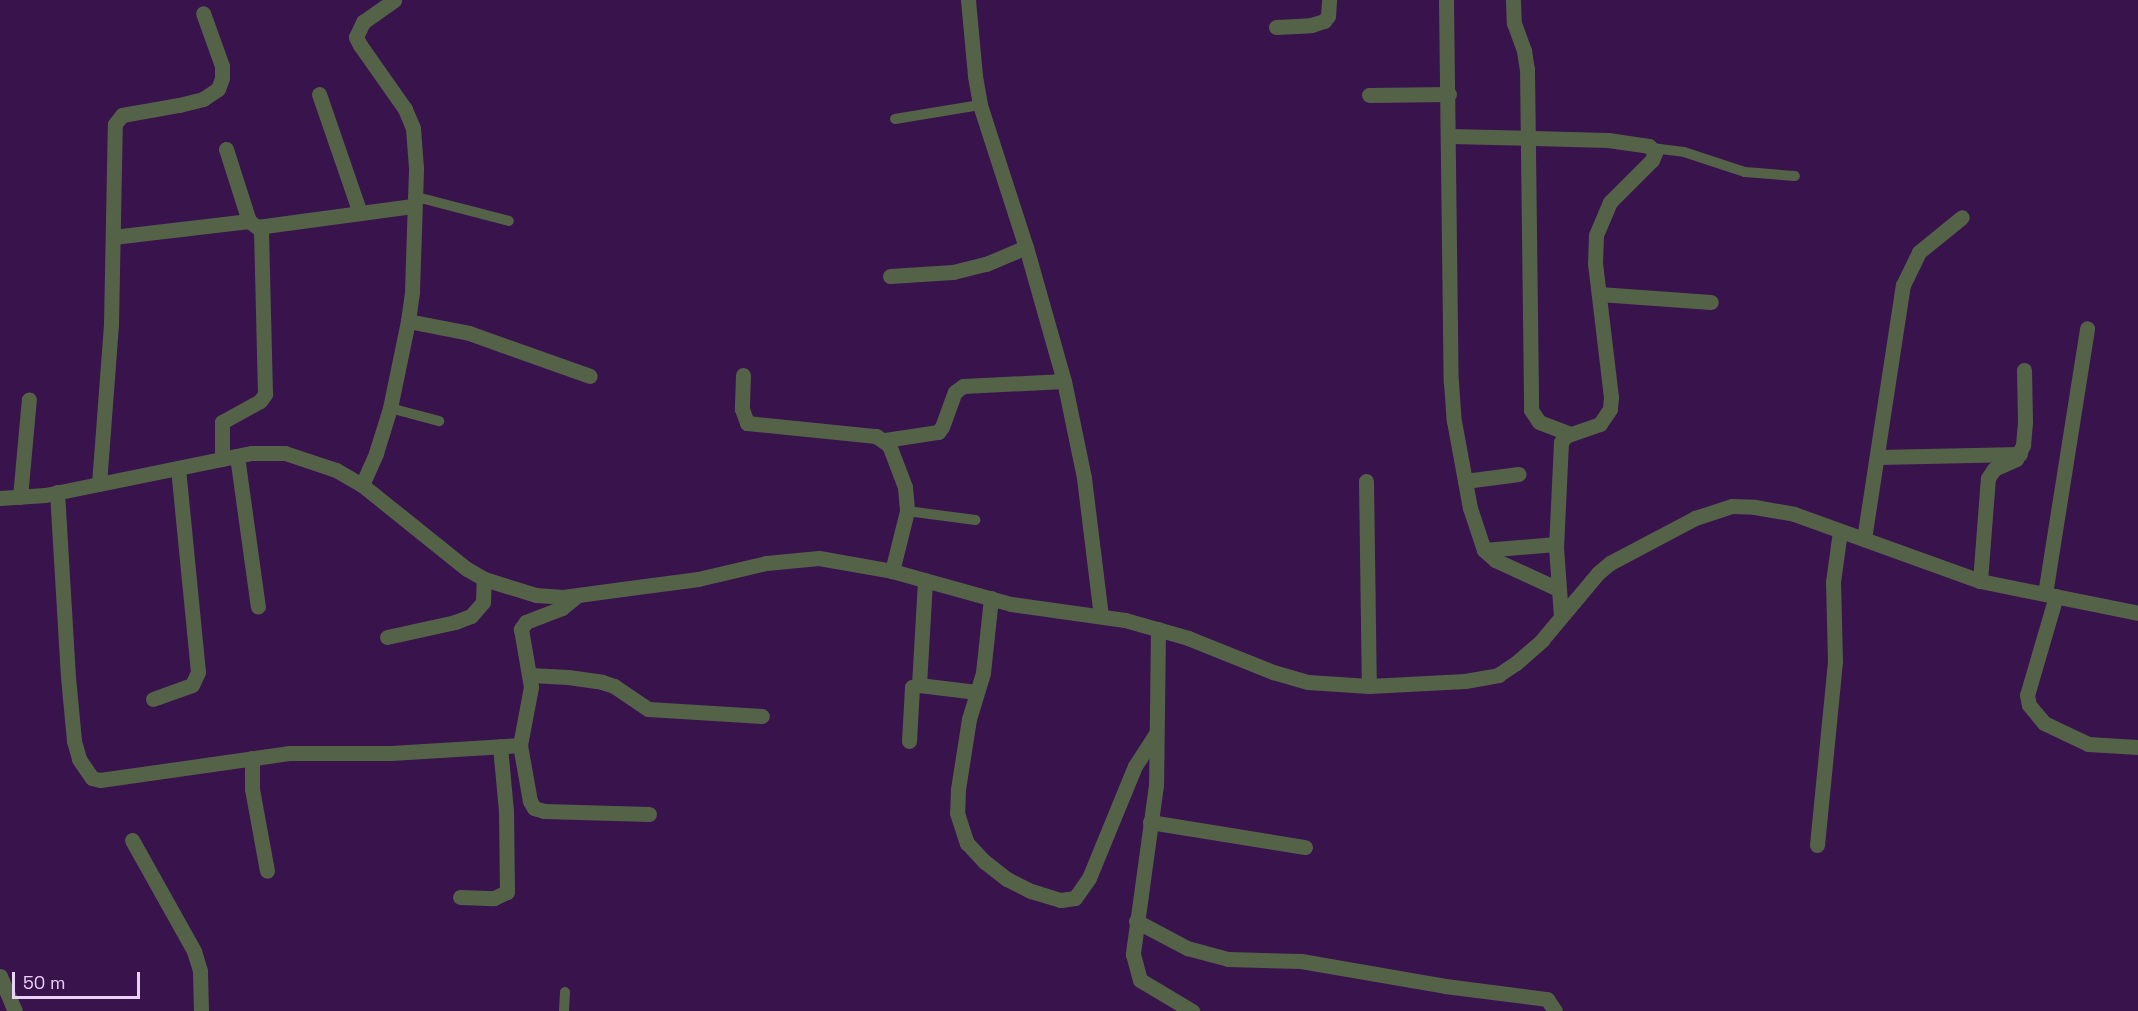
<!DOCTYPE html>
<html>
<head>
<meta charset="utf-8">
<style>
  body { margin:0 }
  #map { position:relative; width:2138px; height:1011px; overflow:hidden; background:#39134c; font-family:"Space Grotesk",sans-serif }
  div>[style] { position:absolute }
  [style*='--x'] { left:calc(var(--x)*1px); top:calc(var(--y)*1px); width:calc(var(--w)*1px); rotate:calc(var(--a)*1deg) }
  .service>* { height:10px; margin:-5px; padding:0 5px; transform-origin:5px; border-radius:5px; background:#546348 }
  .minor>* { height:15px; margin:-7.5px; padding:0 7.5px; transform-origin:7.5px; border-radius:7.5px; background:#546348 }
  .tertiary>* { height:15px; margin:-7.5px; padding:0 7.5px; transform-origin:7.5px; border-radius:7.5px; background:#546348 }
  span { translate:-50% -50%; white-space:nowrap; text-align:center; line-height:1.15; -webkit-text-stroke:5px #39134c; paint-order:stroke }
  .scale { position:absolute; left:12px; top:972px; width:128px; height:27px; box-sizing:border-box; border:3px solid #e8d3f6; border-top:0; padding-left:8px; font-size:18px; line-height:21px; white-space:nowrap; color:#e8d3f6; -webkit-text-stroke:4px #39134c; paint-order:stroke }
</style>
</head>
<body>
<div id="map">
  <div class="service">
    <div style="--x:895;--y:119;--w:86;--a:-9.4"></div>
    <div style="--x:1652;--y:148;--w:32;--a:7"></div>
    <div style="--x:1684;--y:152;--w:64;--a:18.2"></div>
    <div style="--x:1745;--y:172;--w:50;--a:4.6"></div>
    <div style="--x:413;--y:196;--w:99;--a:14.6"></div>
    <div style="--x:390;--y:408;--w:51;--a:14.9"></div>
    <div style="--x:907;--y:511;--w:69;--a:7.5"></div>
    <div style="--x:564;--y:1011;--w:19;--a:-87"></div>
  </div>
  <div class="minor">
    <div style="--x:968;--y:0;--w:76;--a:84.7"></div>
    <div style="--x:975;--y:76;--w:29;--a:80"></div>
    <div style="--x:980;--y:105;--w:149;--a:72.1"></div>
    <div style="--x:1026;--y:247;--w:139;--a:74.2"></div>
    <div style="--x:1064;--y:381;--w:99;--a:78.3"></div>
    <div style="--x:1084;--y:478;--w:139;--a:83"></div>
    <div style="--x:1446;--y:0;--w:382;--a:89.3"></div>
    <div style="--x:1451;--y:382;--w:39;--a:86"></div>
    <div style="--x:1454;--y:421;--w:88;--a:79.6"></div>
    <div style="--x:1470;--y:508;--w:44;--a:71.6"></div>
    <div style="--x:1484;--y:550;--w:15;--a:42"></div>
    <div style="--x:1495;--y:560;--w:69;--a:24.7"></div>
    <div style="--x:1513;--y:0;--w:23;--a:88"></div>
    <div style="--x:1514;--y:23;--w:30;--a:70"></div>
    <div style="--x:1524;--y:51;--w:18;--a:81"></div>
    <div style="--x:1527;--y:69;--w:341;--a:89.3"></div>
    <div style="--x:1531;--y:410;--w:14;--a:56"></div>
    <div style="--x:1539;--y:422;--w:33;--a:21"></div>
    <div style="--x:1276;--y:27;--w:35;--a:-3"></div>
    <div style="--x:1311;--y:25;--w:14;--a:-17"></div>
    <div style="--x:1324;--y:21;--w:6;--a:-51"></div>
    <div style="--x:1328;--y:16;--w:16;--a:-86"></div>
    <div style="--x:319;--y:94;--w:126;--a:71"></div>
    <div style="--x:1369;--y:95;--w:80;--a:-0.7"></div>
    <div style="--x:1449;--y:136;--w:159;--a:1.4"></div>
    <div style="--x:1608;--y:140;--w:41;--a:8.3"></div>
    <div style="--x:1649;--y:146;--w:9;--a:49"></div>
    <div style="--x:1655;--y:153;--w:8;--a:113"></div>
    <div style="--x:1652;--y:160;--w:59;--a:135"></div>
    <div style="--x:1610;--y:202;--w:36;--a:113"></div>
    <div style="--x:1596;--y:235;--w:28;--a:92"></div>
    <div style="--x:1595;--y:263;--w:135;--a:83.2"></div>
    <div style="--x:1611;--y:397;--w:12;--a:95"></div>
    <div style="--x:1610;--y:409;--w:18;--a:124"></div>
    <div style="--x:1600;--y:424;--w:36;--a:161"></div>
    <div style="--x:1566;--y:436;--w:8;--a:130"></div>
    <div style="--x:1561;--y:442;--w:105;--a:92.7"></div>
    <div style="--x:1556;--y:547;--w:69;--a:85.9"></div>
    <div style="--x:226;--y:149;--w:76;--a:72.3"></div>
    <div style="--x:249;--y:221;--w:10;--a:37"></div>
    <div style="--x:257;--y:227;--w:157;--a:-7.7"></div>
    <div style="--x:113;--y:237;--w:137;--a:-6.7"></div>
    <div style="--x:890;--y:276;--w:63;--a:-3.6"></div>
    <div style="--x:953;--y:272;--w:34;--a:-14"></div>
    <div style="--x:986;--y:264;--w:43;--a:-23"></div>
    <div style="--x:1599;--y:294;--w:112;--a:4.1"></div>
    <div style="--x:408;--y:321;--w:62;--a:11.1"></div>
    <div style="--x:469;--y:333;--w:128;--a:19.6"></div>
    <div style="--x:743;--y:375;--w:34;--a:92"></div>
    <div style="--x:742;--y:409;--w:15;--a:70"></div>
    <div style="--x:747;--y:423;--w:130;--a:5.8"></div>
    <div style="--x:876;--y:436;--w:16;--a:35"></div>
    <div style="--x:889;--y:445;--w:45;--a:69.1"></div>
    <div style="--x:905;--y:487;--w:24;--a:85"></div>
    <div style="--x:907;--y:511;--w:62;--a:104"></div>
    <div style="--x:885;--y:440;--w:54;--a:-8.6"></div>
    <div style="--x:938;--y:432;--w:6;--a:-51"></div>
    <div style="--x:942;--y:427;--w:37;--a:-70"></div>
    <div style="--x:955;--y:392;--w:10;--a:-37"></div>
    <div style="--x:963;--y:386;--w:101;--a:-2.8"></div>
    <div style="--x:237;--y:456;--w:152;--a:82.1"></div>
    <div style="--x:1878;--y:457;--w:142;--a:-1.2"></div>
    <div style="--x:222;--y:459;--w:37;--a:-90"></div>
    <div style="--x:222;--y:422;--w:43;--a:-28.9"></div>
    <div style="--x:260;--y:401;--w:9;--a:-54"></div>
    <div style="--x:265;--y:394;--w:167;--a:-91.4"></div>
    <div style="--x:1366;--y:481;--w:205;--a:89.2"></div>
    <div style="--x:1465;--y:481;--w:54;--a:-7.4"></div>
    <div style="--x:99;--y:484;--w:160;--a:-85.7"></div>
    <div style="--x:111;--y:324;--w:200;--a:-88.9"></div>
    <div style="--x:115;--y:124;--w:11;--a:-52"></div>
    <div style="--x:122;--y:115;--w:58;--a:-10"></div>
    <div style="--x:179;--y:105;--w:25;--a:-14"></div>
    <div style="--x:203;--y:99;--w:18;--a:-34"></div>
    <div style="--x:218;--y:89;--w:12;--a:-70"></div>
    <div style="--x:222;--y:78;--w:12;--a:-90"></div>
    <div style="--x:222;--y:66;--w:56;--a:-109.7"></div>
    <div style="--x:362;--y:485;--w:35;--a:-66"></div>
    <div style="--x:376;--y:453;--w:47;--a:-72.7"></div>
    <div style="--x:390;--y:408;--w:89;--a:-78.3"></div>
    <div style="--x:408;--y:321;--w:30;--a:-82"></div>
    <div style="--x:412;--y:291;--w:123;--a:-88.1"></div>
    <div style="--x:416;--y:168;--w:40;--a:-94.3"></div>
    <div style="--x:413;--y:128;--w:21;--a:-113"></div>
    <div style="--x:405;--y:109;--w:78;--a:-125.1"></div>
    <div style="--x:360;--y:45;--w:9;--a:-117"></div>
    <div style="--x:356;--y:37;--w:17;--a:-65"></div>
    <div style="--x:363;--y:22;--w:38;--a:-35"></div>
    <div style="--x:57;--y:492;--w:185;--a:86.6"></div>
    <div style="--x:68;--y:677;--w:64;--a:84.6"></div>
    <div style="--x:74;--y:741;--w:19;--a:74"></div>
    <div style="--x:79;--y:759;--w:23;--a:56"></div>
    <div style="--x:92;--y:778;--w:8;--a:14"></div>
    <div style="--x:100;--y:780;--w:192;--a:-8.1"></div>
    <div style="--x:290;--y:753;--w:101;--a:0"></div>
    <div style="--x:391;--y:753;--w:129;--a:-3.5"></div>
    <div style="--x:20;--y:497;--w:98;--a:-84.8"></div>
    <div style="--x:1864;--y:539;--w:257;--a:-81.3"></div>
    <div style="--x:1903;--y:285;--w:37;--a:-64"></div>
    <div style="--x:1919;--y:252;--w:55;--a:-39.1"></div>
    <div style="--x:1484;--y:550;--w:72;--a:-4.8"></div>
    <div style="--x:1980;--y:581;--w:103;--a:-85.6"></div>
    <div style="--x:1988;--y:478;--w:11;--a:-56"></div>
    <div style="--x:1994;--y:469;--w:24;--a:-24"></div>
    <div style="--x:2016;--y:459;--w:16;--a:-63"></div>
    <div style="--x:2023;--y:445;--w:24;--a:-85"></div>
    <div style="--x:2025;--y:421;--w:51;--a:-91.1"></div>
    <div style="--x:2045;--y:594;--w:269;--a:-81"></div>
    <div style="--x:578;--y:595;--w:21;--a:141"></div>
    <div style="--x:562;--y:608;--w:39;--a:159"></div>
    <div style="--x:526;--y:622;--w:9;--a:126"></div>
    <div style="--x:521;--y:629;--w:59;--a:80.2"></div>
    <div style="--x:531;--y:687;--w:59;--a:100.7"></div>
    <div style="--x:520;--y:745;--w:57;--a:79.9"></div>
    <div style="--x:530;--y:801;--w:8;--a:60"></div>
    <div style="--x:534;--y:808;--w:10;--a:17"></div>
    <div style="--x:544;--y:811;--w:105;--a:1.6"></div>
    <div style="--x:2056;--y:596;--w:103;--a:106.3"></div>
    <div style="--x:2027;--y:695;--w:10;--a:79"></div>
    <div style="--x:2029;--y:705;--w:23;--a:50"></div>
    <div style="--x:2044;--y:723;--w:49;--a:25.5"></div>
    <div style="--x:2088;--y:744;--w:50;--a:3.4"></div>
    <div style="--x:991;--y:598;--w:75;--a:96.1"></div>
    <div style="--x:983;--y:673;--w:48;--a:106.9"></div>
    <div style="--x:969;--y:719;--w:71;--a:98.9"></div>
    <div style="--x:958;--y:789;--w:24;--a:92"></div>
    <div style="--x:957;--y:813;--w:32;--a:72"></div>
    <div style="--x:967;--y:843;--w:26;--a:47"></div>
    <div style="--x:985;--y:862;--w:28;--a:38"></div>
    <div style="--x:1007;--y:879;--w:27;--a:27"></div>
    <div style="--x:1031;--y:891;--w:31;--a:17"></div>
    <div style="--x:1061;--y:900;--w:14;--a:-8"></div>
    <div style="--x:1075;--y:898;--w:24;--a:-55"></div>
    <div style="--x:1089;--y:878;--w:121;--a:-67.7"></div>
    <div style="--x:1135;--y:766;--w:38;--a:-57"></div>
    <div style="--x:1158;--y:629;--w:156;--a:90.7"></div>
    <div style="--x:1156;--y:785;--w:171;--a:97.8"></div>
    <div style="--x:1133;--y:954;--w:27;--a:75"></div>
    <div style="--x:1140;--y:980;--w:61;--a:30.8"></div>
    <div style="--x:387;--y:637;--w:70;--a:-12.4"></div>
    <div style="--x:455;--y:622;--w:17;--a:-21"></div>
    <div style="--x:471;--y:616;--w:18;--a:-49"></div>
    <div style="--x:483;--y:602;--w:23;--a:-88"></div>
    <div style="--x:530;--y:675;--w:38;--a:3"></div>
    <div style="--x:568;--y:677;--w:34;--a:8"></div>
    <div style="--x:602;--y:682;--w:13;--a:18"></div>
    <div style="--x:614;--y:686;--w:41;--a:34.1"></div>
    <div style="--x:648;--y:709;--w:114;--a:3.5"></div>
    <div style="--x:919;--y:685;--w:105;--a:-86.7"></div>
    <div style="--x:153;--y:699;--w:41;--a:-19.7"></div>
    <div style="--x:192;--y:685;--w:14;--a:-65"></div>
    <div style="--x:198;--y:672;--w:205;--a:-95.6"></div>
    <div style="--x:909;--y:741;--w:54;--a:-86.8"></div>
    <div style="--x:912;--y:687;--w:7;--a:-16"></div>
    <div style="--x:919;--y:685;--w:58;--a:6.9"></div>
    <div style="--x:252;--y:758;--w:31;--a:90"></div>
    <div style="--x:252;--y:789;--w:83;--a:79.6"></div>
    <div style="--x:1150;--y:822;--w:157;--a:9.2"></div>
    <div style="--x:132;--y:840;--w:127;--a:60.8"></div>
    <div style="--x:194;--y:951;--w:21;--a:73"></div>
    <div style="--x:200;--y:971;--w:40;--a:88.6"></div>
    <div style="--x:1817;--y:845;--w:184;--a:-84.4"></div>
    <div style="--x:1835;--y:662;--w:80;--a:-91.4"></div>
    <div style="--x:1833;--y:582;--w:51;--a:-82.2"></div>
    <div style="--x:460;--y:897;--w:34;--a:2"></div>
    <div style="--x:494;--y:898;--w:14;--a:-25"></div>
    <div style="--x:507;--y:892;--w:81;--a:-90.7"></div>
    <div style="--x:506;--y:811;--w:65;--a:-95.3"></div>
    <div style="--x:1136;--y:921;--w:58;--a:27.9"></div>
    <div style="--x:1187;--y:948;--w:42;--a:15"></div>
    <div style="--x:1228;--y:959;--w:73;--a:1.6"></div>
    <div style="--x:1301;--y:961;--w:146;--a:9.8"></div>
    <div style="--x:1445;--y:986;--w:103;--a:7.3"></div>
    <div style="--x:1547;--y:999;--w:14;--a:56"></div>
    <div style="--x:0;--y:976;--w:38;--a:67"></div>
  </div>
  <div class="tertiary">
    <div style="--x:0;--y:498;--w:45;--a:-3.8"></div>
    <div style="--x:45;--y:495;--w:211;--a:-11.5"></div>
    <div style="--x:252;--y:453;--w:33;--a:0"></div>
    <div style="--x:285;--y:453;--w:54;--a:18.4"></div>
    <div style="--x:336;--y:470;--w:30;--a:30"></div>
    <div style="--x:362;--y:485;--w:134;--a:38.7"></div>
    <div style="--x:467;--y:569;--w:20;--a:30"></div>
    <div style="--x:484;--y:579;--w:54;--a:17.1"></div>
    <div style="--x:536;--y:595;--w:27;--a:4"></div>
    <div style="--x:563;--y:597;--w:60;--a:-7.7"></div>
    <div style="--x:622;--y:589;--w:77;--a:-7.5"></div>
    <div style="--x:698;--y:579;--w:70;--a:-13.2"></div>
    <div style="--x:766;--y:563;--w:53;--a:-5.4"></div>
    <div style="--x:819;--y:558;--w:74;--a:10.1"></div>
    <div style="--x:892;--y:571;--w:123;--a:15.5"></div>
    <div style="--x:1011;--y:604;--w:115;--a:8"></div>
    <div style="--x:1125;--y:620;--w:66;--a:15.9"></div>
    <div style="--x:1188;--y:638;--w:92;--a:21.8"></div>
    <div style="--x:1273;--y:672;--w:36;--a:16"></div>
    <div style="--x:1308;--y:682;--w:61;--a:3.8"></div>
    <div style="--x:1369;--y:686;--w:96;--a:-3"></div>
    <div style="--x:1465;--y:681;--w:34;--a:-10"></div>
    <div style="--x:1498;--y:675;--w:22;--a:-34"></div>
    <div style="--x:1516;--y:663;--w:35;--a:-41"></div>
    <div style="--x:1542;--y:640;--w:87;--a:-50.1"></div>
    <div style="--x:1598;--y:573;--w:16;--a:-40"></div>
    <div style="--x:1610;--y:563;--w:96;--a:-27.9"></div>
    <div style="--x:1695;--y:518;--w:39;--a:-18"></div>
    <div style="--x:1732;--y:506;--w:23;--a:2"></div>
    <div style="--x:1755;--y:507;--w:40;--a:10"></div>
    <div style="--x:1794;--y:514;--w:198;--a:19.8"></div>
    <div style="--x:1980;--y:581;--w:161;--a:11.4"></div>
  </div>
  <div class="scale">50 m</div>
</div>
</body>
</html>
